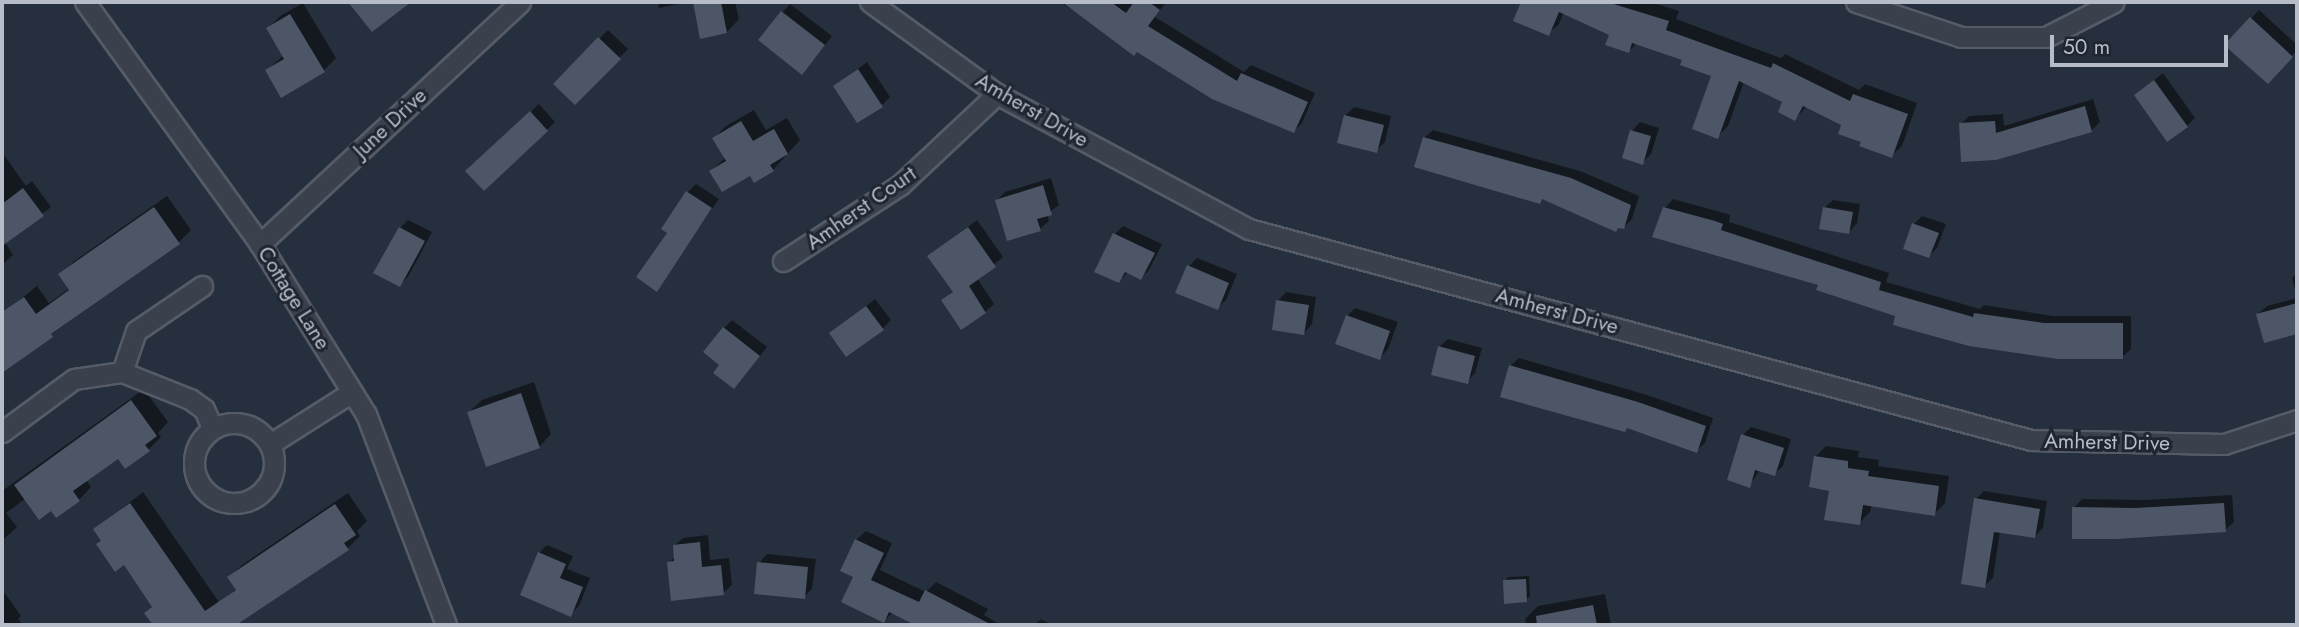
<!DOCTYPE html>
<html>
<head>
<meta charset="utf-8">
<style>
  body { margin:0 }
  #map { position:relative; width:2299px; height:627px; overflow:hidden; background:#262f3d; font-family:Jost,sans-serif }
  div>[style] { position:absolute }
  [style*='--x'] { left:calc(var(--x)*1px); top:calc(var(--y)*1px); width:calc(var(--w)*1px); rotate:calc(var(--a)*1deg) }
  .shadow>* { inset:0; background:#0007 }
  .building>* { inset:0; background:#4c5666 }
  .roads { filter:drop-shadow(2px 0 #555c68) drop-shadow(-2px 0 #555c68) drop-shadow(0 2px #555c68) drop-shadow(0 -2px #555c68) }
  .street>* { height:19px; margin:-9.5px; padding:0 9.5px; transform-origin:9.5px; border-radius:9.5px; background:#3a414d }
  .street>.ring { margin:-9.5px; padding:0; box-sizing:content-box; background:none; border:19px solid #3a414d; border-radius:50% }
  span { translate:-50% -50%; white-space:nowrap; text-align:center; line-height:1.15; -webkit-text-stroke:6px #1f2632; paint-order:stroke }
  .street-label { font-size:21px; color:#b6bdc8 }
  .frame { position:absolute; inset:0; border:4px solid #b6bdc8; pointer-events:none }
  .scale { position:absolute; left:2050px; top:35px; width:178px; height:32px; box-sizing:border-box; border:4px solid #b6bdc8; border-top:0; padding-left:9px; font-size:21px; line-height:24px; white-space:nowrap; color:#b6bdc8; -webkit-text-stroke:5px #1f2632; paint-order:stroke }
</style>
</head>
<body>
<div id="map">
  <div class="shadow">
    <div style="clip-path:polygon(658px 2px,688px 2px,659px 8px)"></div>
    <div style="clip-path:polygon(694px 2px,735px 2px,739px 19px,727px 32px,702px 37px)"></div>
    <div style="clip-path:polygon(1059px 2px,1130px 2px,1134px 5px,1136px 2px,1166px 2px,1155px 17px,1244px 72px,1251px 65px,1315px 93px,1302px 123px,1294px 131px)"></div>
    <div style="clip-path:polygon(1523px 2px,1650px 2px,1679px 11px,1676px 19px,1781px 58px,1785px 54px,1859px 90px,1865px 84px,1917px 103px,1902px 146px,1891px 156px,1864px 141px,1844px 124px,1807px 106px,1795px 119px,1785px 101px,1744px 82px,1728px 126px,1717px 137px,1713px 75px,1685px 58px,1637px 43px,1629px 51px,1611px 34px,1564px 12px,1559px 24px,1548px 34px,1515px 20px)"></div>
    <div style="clip-path:polygon(303px 3px,336px 58px,323px 71px,267px 70px,284px 55px,268px 28px,280px 16px)"></div>
    <div style="clip-path:polygon(790px 4px,832px 36px,810px 64px,782px 13px)"></div>
    <div style="clip-path:polygon(2259px 10px,2297px 45px,2297px 50px,2276px 74px,2227px 44px)"></div>
    <div style="clip-path:polygon(608px 30px,628px 49px,575px 103px,555px 84px)"></div>
    <div style="clip-path:polygon(867px 62px,890px 97px,882px 105px,835px 86px)"></div>
    <div style="clip-path:polygon(2163px 73px,2195px 118px,2187px 126px,2136px 95px)"></div>
    <div style="clip-path:polygon(2093px 99px,2100px 122px,2092px 130px,1996px 159px,1961px 124px,1969px 116px,2003px 114px,2004px 126px)"></div>
    <div style="clip-path:polygon(539px 104px,555px 122px,484px 189px,476px 163px)"></div>
    <div style="clip-path:polygon(1354px 107px,1391px 116px,1385px 142px,1376px 151px,1345px 116px)"></div>
    <div style="clip-path:polygon(754px 110px,766px 130px,787px 118px,800px 140px,773px 170px,751px 173px,711px 171px,726px 157px,714px 138px,726px 126px)"></div>
    <div style="clip-path:polygon(1640px 122px,1659px 128px,1651px 154px,1642px 163px,1632px 131px)"></div>
    <div style="clip-path:polygon(1433px 130px,1580px 171px,1639px 196px,1632px 219px,1624px 227px,1544px 198px,1539px 202px,1424px 138px)"></div>
    <div style="clip-path:polygon(2px 152px,26px 186px,32px 181px,51px 207px,21px 230px,2px 203px)"></div>
    <div style="clip-path:polygon(1051px 178px,1059px 205px,1047px 214px,1049px 221px,1040px 229px,997px 200px,1005px 192px)"></div>
    <div style="clip-path:polygon(696px 184px,719px 199px,657px 289px,669px 233px,688px 192px)"></div>
    <div style="clip-path:polygon(167px 196px,191px 230px,179px 242px,2px 370px,2px 314px,37px 286px,49px 303px,70px 288px,60px 275px,73px 262px)"></div>
    <div style="clip-path:polygon(1673px 199px,1724px 213px,1730px 215px,1729px 222px,1889px 273px,1886px 282px,1980px 309px,1984px 305px,2053px 316px,2131px 316px,2131px 349px,2122px 357px,1897px 315px,1820px 283px,1665px 208px)"></div>
    <div style="clip-path:polygon(1833px 200px,1860px 204px,1857px 223px,1849px 232px,1824px 208px)"></div>
    <div style="clip-path:polygon(1922px 216px,1946px 224px,1937px 248px,1929px 256px,1914px 224px)"></div>
    <div style="clip-path:polygon(408px 220px,432px 232px,408px 277px,399px 285px,400px 228px)"></div>
    <div style="clip-path:polygon(977px 220px,1003px 257px,977px 278px,994px 304px,985px 312px,943px 300px,954px 291px,929px 256px)"></div>
    <div style="clip-path:polygon(1123px 226px,1162px 244px,1149px 270px,1141px 278px,1128px 272px,1119px 281px,1115px 234px)"></div>
    <div style="clip-path:polygon(2px 237px,13px 255px,2px 265px)"></div>
    <div style="clip-path:polygon(1197px 258px,1237px 274px,1226px 300px,1217px 308px,1189px 266px)"></div>
    <div style="clip-path:polygon(2297px 273px,2297px 333px,2265px 341px,2258px 314px,2267px 306px,2297px 298px,2292px 278px)"></div>
    <div style="clip-path:polygon(1286px 292px,1316px 297px,1312px 324px,1304px 333px,1278px 301px)"></div>
    <div style="clip-path:polygon(875px 299px,891px 320px,883px 328px,831px 334px)"></div>
    <div style="clip-path:polygon(1355px 308px,1398px 322px,1388px 349px,1380px 358px,1347px 316px)"></div>
    <div style="clip-path:polygon(732px 320px,767px 347px,742px 378px,724px 328px)"></div>
    <div style="clip-path:polygon(1448px 339px,1482px 348px,1475px 373px,1467px 382px,1439px 347px)"></div>
    <div style="clip-path:polygon(1519px 358px,1647px 395px,1713px 418px,1705px 443px,1696px 451px,1628px 427px,1625px 430px,1510px 366px)"></div>
    <div style="clip-path:polygon(534px 382px,551px 434px,539px 447px,469px 412px,482px 400px)"></div>
    <div style="clip-path:polygon(144px 389px,168px 422px,158px 433px,161px 437px,148px 450px,118px 457px,86px 480px,91px 487px,79px 500px,52px 509px,26px 498px,6px 513px,17px 527px,2px 541px,2px 491px)"></div>
    <div style="clip-path:polygon(1751px 427px,1791px 439px,1783px 466px,1774px 474px,1760px 470px,1749px 486px,1743px 435px)"></div>
    <div style="clip-path:polygon(1826px 446px,1859px 451px,1858px 457px,1879px 460px,1878px 466px,1949px 476px,1945px 503px,1934px 514px,1872px 504px,1870px 512px,1859px 523px,1831px 489px,1815px 457px)"></div>
    <div style="clip-path:polygon(1984px 491px,2047px 501px,2043px 528px,2034px 537px,2000px 531px,1993px 578px,1984px 586px,1976px 499px)"></div>
    <div style="clip-path:polygon(143px 492px,223px 608px,205px 625px,155px 625px,146px 613px,154px 605px,124px 562px,96px 529px)"></div>
    <div style="clip-path:polygon(348px 493px,367px 521px,357px 531px,360px 536px,348px 548px,226px 598px,237px 588px,229px 577px,242px 565px)"></div>
    <div style="clip-path:polygon(2232px 495px,2234px 522px,2225px 530px,2074px 508px,2082px 499px,2144px 500px)"></div>
    <div style="clip-path:polygon(866px 531px,892px 543px,880px 570px,926px 592px,936px 582px,988px 609px,984px 615px,1001px 625px,919px 625px,893px 612px,884px 621px,855px 576px,856px 540px)"></div>
    <div style="clip-path:polygon(708px 535px,710px 560px,729px 558px,732px 585px,723px 593px,669px 563px,676px 556px,674px 546px,683px 538px)"></div>
    <div style="clip-path:polygon(547px 545px,573px 556px,567px 569px,590px 578px,579px 606px,570px 615px,539px 553px)"></div>
    <div style="clip-path:polygon(767px 554px,816px 559px,812px 589px,804px 597px,759px 563px)"></div>
    <div style="clip-path:polygon(1529px 576px,1530px 596px,1526px 600px,1505px 581px,1508px 577px)"></div>
    <div style="clip-path:polygon(4px 592px,21px 616px,18px 619px,23px 625px,2px 625px)"></div>
    <div style="clip-path:polygon(1605px 594px,1611px 625px,1526px 625px,1525px 619px,1538px 606px)"></div>
    <div style="clip-path:polygon(1041px 619px,1052px 625px,1034px 625px)"></div>
  </div>
  <div class="building">
    <div style="clip-path:polygon(348px 2px,411px 2px,372px 32px)"></div>
    <div style="clip-path:polygon(693px 2px,721px 2px,727px 33px,700px 39px)"></div>
    <div style="clip-path:polygon(1062px 2px,1111px 2px,1126px 13px,1134px 2px,1149px 2px,1160px 10px,1148px 26px,1237px 81px,1241px 73px,1308px 102px,1294px 133px,1212px 99px,1137px 52px,1134px 56px)"></div>
    <div style="clip-path:polygon(1521px 2px,1607px 2px,1669px 21px,1666px 30px,1771px 68px,1773px 63px,1850px 101px,1853px 94px,1908px 114px,1892px 158px,1859px 146px,1861px 142px,1838px 134px,1841px 125px,1803px 106px,1795px 121px,1778px 112px,1782px 102px,1739px 81px,1718px 139px,1692px 129px,1711px 76px,1680px 65px,1682px 60px,1632px 43px,1629px 53px,1605px 45px,1609px 35px,1559px 12px,1549px 36px,1513px 21px)"></div>
    <div style="clip-path:polygon(781px 11px,825px 45px,802px 75px,758px 40px)"></div>
    <div style="clip-path:polygon(290px 14px,325px 72px,281px 98px,265px 70px,284px 59px,266px 28px)"></div>
    <div style="clip-path:polygon(2250px 17px,2293px 57px,2268px 84px,2224px 45px)"></div>
    <div style="clip-path:polygon(598px 37px,621px 59px,575px 105px,553px 84px)"></div>
    <div style="clip-path:polygon(858px 69px,883px 107px,857px 123px,833px 86px)"></div>
    <div style="clip-path:polygon(2154px 80px,2188px 127px,2167px 142px,2134px 95px)"></div>
    <div style="clip-path:polygon(2085px 106px,2092px 132px,1996px 160px,1961px 162px,1959px 123px,1995px 121px,1996px 133px)"></div>
    <div style="clip-path:polygon(530px 111px,548px 131px,484px 191px,465px 171px)"></div>
    <div style="clip-path:polygon(1344px 115px,1384px 125px,1377px 153px,1337px 143px)"></div>
    <div style="clip-path:polygon(741px 121px,753px 141px,774px 129px,788px 154px,770px 165px,774px 171px,754px 183px,750px 176px,722px 192px,709px 171px,726px 161px,712px 138px)"></div>
    <div style="clip-path:polygon(1630px 130px,1651px 136px,1643px 165px,1622px 158px)"></div>
    <div style="clip-path:polygon(1423px 137px,1571px 178px,1631px 205px,1624px 229px,1618px 228px,1616px 232px,1542px 199px,1540px 204px,1414px 167px)"></div>
    <div style="clip-path:polygon(1043px 185px,1052px 215px,1037px 219px,1041px 231px,1007px 241px,995px 200px)"></div>
    <div style="clip-path:polygon(23px 188px,44px 216px,2px 246px,2px 204px)"></div>
    <div style="clip-path:polygon(686px 191px,712px 208px,657px 292px,636px 277px,667px 233px,661px 229px)"></div>
    <div style="clip-path:polygon(154px 207px,180px 244px,51px 334px,53px 337px,2px 373px,2px 312px,24px 297px,36px 314px,69px 290px,58px 274px)"></div>
    <div style="clip-path:polygon(1663px 207px,1715px 221px,1723px 224px,1721px 230px,1881px 282px,1879px 290px,1973px 317px,1974px 313px,2044px 323px,2123px 323px,2123px 359px,2058px 359px,1969px 346px,1893px 325px,1895px 316px,1816px 290px,1818px 285px,1652px 237px)"></div>
    <div style="clip-path:polygon(1823px 207px,1853px 212px,1849px 234px,1819px 229px)"></div>
    <div style="clip-path:polygon(1912px 223px,1939px 233px,1929px 258px,1903px 249px)"></div>
    <div style="clip-path:polygon(399px 227px,425px 241px,400px 287px,373px 273px)"></div>
    <div style="clip-path:polygon(968px 227px,996px 267px,969px 286px,986px 313px,961px 330px,941px 300px,953px 292px,927px 256px)"></div>
    <div style="clip-path:polygon(1113px 233px,1155px 253px,1141px 280px,1125px 272px,1119px 283px,1094px 272px)"></div>
    <div style="clip-path:polygon(1187px 265px,1229px 283px,1218px 310px,1175px 293px)"></div>
    <div style="clip-path:polygon(1276px 300px,1309px 305px,1304px 335px,1272px 330px)"></div>
    <div style="clip-path:polygon(2297px 303px,2297px 334px,2264px 343px,2256px 314px)"></div>
    <div style="clip-path:polygon(866px 306px,884px 330px,846px 357px,829px 333px)"></div>
    <div style="clip-path:polygon(1346px 315px,1390px 331px,1380px 360px,1335px 344px)"></div>
    <div style="clip-path:polygon(723px 327px,760px 356px,734px 389px,713px 373px,719px 365px,703px 352px)"></div>
    <div style="clip-path:polygon(1438px 346px,1475px 356px,1468px 384px,1431px 375px)"></div>
    <div style="clip-path:polygon(1509px 365px,1638px 402px,1706px 426px,1697px 453px,1627px 428px,1625px 432px,1500px 397px)"></div>
    <div style="clip-path:polygon(521px 393px,540px 448px,486px 467px,467px 412px)"></div>
    <div style="clip-path:polygon(131px 400px,157px 436px,145px 445px,150px 451px,125px 469px,118px 459px,73px 491px,80px 501px,56px 518px,51px 511px,39px 520px,14px 485px)"></div>
    <div style="clip-path:polygon(1741px 434px,1784px 448px,1775px 476px,1755px 470px,1750px 488px,1727px 480px)"></div>
    <div style="clip-path:polygon(1814px 456px,1848px 461px,1848px 468px,1869px 471px,1868px 476px,1939px 486px,1935px 516px,1863px 505px,1860px 525px,1824px 520px,1829px 491px,1809px 487px)"></div>
    <div style="clip-path:polygon(1974px 498px,2040px 509px,2035px 538px,1994px 532px,1985px 588px,1961px 584px)"></div>
    <div style="clip-path:polygon(130px 503px,205px 611px,236px 590px,227px 577px,335px 504px,356px 535px,344px 543px,349px 550px,236px 625px,153px 625px,144px 613px,152px 607px,124px 565px,115px 572px,96px 544px,101px 541px,93px 529px)"></div>
    <div style="clip-path:polygon(2224px 503px,2226px 532px,2116px 539px,2072px 539px,2072px 507px,2135px 508px)"></div>
    <div style="clip-path:polygon(855px 539px,884px 553px,871px 580px,919px 602px,925px 590px,992px 625px,915px 625px,889px 612px,884px 623px,841px 602px,853px 577px,840px 571px)"></div>
    <div style="clip-path:polygon(700px 542px,702px 567px,721px 565px,724px 595px,671px 601px,667px 562px,674px 561px,673px 545px)"></div>
    <div style="clip-path:polygon(538px 552px,566px 564px,560px 578px,583px 587px,571px 617px,520px 595px)"></div>
    <div style="clip-path:polygon(757px 562px,808px 567px,805px 599px,754px 594px)"></div>
    <div style="clip-path:polygon(1526px 579px,1527px 602px,1504px 604px,1503px 580px)"></div>
    <div style="clip-path:polygon(1593px 605px,1597px 625px,1537px 625px,1536px 616px)"></div>
  </div>
  <div class="roads">
    <div class="street">
      <div style="--x:85;--y:2;--w:299;--a:54.1"></div>
      <div style="--x:260;--y:244;--w:200;--a:58.1"></div>
      <div style="--x:366;--y:414;--w:226;--a:69.2"></div>
      <div style="--x:870;--y:2;--w:157;--a:35.9"></div>
      <div style="--x:997;--y:94;--w:286;--a:28.2"></div>
      <div style="--x:1249;--y:229;--w:810;--a:15.1"></div>
      <div style="--x:2031;--y:440;--w:193;--a:1.2"></div>
      <div style="--x:2224;--y:444;--w:77;--a:-18.2"></div>
      <div style="--x:1856;--y:2;--w:111;--a:18.4"></div>
      <div style="--x:1961;--y:37;--w:85;--a:0"></div>
      <div style="--x:2046;--y:37;--w:76;--a:-27.2"></div>
      <div style="--x:260;--y:244;--w:355;--a:-42.9"></div>
      <div style="--x:783;--y:261;--w:140;--a:-33"></div>
      <div style="--x:900;--y:185;--w:133;--a:-43.2"></div>
      <div style="--x:122;--y:372;--w:73;--a:21.7"></div>
      <div style="--x:190;--y:399;--w:17;--a:36"></div>
      <div style="--x:204;--y:409;--w:21;--a:67"></div>
      <div class="ring" style="left:194px;top:423px;width:61px;height:61px"></div>
      <div style="--x:2;--y:432;--w:89;--a:-36.4"></div>
      <div style="--x:74;--y:379;--w:49;--a:-8.3"></div>
      <div style="--x:122;--y:372;--w:43;--a:-71.1"></div>
      <div style="--x:136;--y:331;--w:80;--a:-34.3"></div>
      <div style="--x:270;--y:444;--w:97;--a:-32.4"></div>
    </div>
  </div>
  <div class="street-label">
    <span style="left:1032px;top:110px;rotate:30deg">Amherst Drive</span>
    <span style="left:390px;top:123px;rotate:-43deg">June Drive</span>
    <span style="left:861px;top:208px;rotate:-35deg">Amherst Court</span>
    <span style="left:294px;top:298px;rotate:58deg">Cottage Lane</span>
    <span style="left:1557px;top:311px;rotate:15deg">Amherst Drive</span>
    <span style="left:2107px;top:442px;rotate:1deg">Amherst Drive</span>
  </div>
  <div class="frame"></div>
  <div class="scale">50 m</div>
</div>
</body>
</html>
